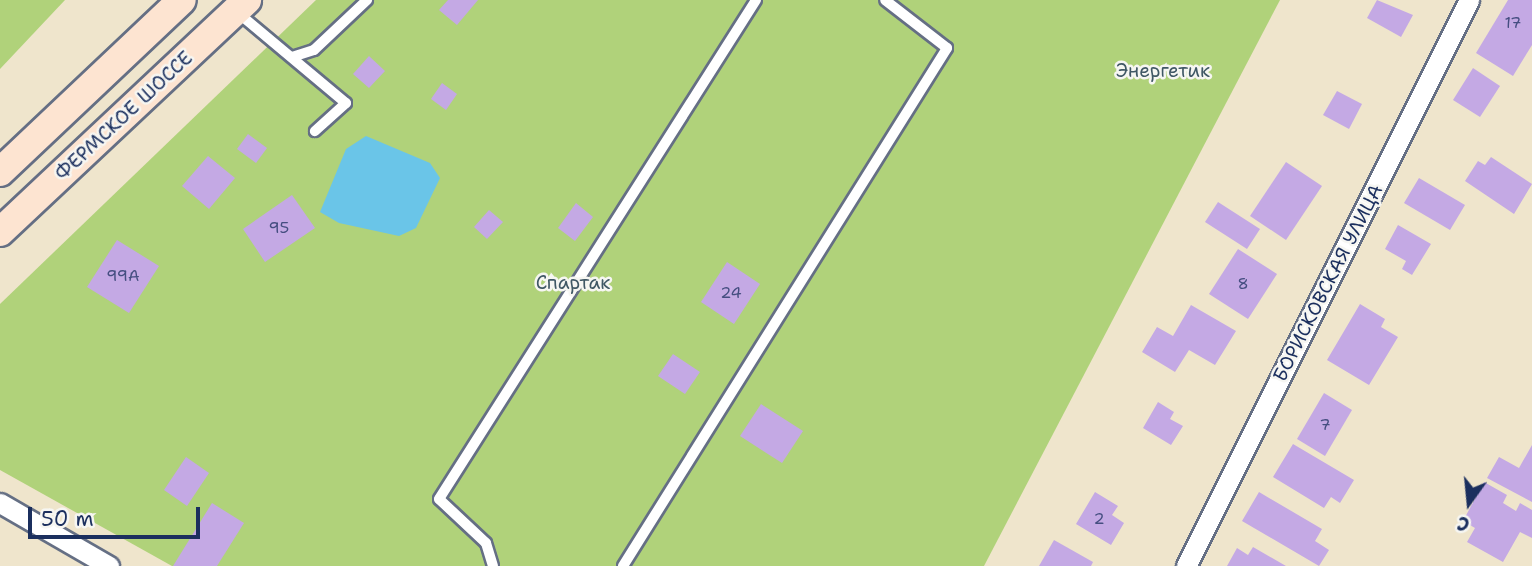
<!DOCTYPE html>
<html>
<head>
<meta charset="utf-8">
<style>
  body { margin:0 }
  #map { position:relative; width:1532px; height:566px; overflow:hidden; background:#efe5cc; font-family:"Shantell Sans",sans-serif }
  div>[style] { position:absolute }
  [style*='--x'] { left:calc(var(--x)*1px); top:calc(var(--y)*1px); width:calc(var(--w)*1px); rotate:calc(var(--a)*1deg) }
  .green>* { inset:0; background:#b0d27a }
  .water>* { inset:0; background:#6ac5e8 }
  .building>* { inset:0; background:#c4a9e4 }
  .roads { filter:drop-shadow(2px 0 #656f84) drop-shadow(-2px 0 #656f84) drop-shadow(0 2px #656f84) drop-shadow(0 -2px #656f84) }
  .lane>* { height:10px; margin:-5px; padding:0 5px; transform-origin:5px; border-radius:5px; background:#fff }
  .street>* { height:19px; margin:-9.5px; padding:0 9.5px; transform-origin:9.5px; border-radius:9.5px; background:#fff }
  .secondary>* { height:28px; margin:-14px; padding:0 14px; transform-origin:14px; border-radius:14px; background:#fde4d1 }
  span { translate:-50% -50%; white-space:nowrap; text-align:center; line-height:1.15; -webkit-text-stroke:5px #f6f6f2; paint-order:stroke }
  .number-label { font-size:16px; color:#454e80 }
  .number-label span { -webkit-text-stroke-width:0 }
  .park-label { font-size:19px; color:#405865 }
  .street-label { font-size:19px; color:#1b2f5e }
  .north { position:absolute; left:1434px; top:468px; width:70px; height:70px; -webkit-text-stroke:5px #f6f6f2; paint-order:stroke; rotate:195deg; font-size:19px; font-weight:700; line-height:28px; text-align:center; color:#1b2f5e }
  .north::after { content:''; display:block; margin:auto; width:24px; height:32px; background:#1b2f5e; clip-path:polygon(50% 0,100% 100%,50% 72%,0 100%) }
  .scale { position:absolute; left:28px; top:507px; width:172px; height:32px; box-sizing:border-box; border:4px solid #1b2f5e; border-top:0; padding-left:9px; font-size:21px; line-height:24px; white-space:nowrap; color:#1b2f5e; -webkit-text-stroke:5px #f6f6f2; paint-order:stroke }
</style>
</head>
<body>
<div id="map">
  <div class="green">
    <div style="clip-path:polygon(0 0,65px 0,0 69px)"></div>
    <div style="clip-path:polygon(316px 0,1280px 0,984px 566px,172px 566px,0 470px,0 304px)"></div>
  </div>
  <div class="water">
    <div style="clip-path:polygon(366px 136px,430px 163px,440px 178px,416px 228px,399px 236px,339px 223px,320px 212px,346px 149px)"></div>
  </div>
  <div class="building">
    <div style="clip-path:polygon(448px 0,478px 0,457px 25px,439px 10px)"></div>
    <div style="clip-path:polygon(1377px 0,1413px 15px,1401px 37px,1367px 18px)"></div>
    <div style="clip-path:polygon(1508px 0,1532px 0,1532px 45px,1513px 76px,1476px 53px)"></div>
    <div style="clip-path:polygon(369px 56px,385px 71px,369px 88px,353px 74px)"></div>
    <div style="clip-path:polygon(1473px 68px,1500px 86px,1480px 117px,1453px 100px)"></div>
    <div style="clip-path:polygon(442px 83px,457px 94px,446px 110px,431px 99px)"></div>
    <div style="clip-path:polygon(1337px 91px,1362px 104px,1349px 129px,1323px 115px)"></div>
    <div style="clip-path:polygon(248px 134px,267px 148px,256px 163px,237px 149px)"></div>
    <div style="clip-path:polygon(208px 156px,235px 178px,209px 209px,182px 186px)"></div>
    <div style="clip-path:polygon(1491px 157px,1532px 184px,1514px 214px,1465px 181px,1478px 161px,1485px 165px)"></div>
    <div style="clip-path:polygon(1286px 162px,1322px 186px,1286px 240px,1250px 216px)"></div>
    <div style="clip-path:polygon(1419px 178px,1465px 205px,1450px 230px,1404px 203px)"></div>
    <div style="clip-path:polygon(292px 195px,315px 228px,265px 262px,243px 229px)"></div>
    <div style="clip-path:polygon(1218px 202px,1260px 229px,1247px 249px,1205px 222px)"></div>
    <div style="clip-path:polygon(576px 203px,593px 217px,575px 241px,558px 228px)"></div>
    <div style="clip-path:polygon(489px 210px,503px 222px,487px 239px,474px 227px)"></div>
    <div style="clip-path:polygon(1398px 225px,1431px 244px,1412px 275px,1402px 269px,1406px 261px,1385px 249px)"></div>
    <div style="clip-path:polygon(117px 240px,159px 266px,129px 313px,87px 287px)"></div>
    <div style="clip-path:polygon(1238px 249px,1277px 274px,1248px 319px,1209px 294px)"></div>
    <div style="clip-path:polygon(727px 262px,760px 284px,734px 324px,701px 302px)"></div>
    <div style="clip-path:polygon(1360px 304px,1385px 319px,1381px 327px,1398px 337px,1369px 385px,1327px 360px)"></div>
    <div style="clip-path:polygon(1191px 305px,1236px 331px,1215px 365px,1189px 350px,1175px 372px,1142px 352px,1157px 327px,1173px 336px)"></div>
    <div style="clip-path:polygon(673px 354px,700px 372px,685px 394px,658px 376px)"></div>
    <div style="clip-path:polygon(1324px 393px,1352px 410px,1325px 456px,1297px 439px)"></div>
    <div style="clip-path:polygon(1158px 402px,1174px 412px,1170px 419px,1183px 426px,1171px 445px,1143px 428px)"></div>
    <div style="clip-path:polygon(761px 404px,803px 431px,782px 463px,740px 436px)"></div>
    <div style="clip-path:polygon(1293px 444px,1354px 480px,1340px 503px,1331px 497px,1324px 508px,1273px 477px)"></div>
    <div style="clip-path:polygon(1532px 445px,1532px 502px,1487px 478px,1499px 457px,1519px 468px)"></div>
    <div style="clip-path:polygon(186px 457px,209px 473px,187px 506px,164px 490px)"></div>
    <div style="clip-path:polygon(1484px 482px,1507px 495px,1503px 503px,1516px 511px,1520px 503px,1532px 510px,1532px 538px,1520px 532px,1503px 562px,1467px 542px,1475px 528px,1463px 521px)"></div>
    <div style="clip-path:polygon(1095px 492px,1118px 506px,1112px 515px,1124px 523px,1111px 545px,1076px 524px)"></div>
    <div style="clip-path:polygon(1259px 492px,1322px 529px,1315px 541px,1329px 550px,1319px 566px,1242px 521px)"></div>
    <div style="clip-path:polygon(212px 503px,244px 523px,217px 566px,173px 566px)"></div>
    <div style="clip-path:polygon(1054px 540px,1093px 562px,1091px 566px,1039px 566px)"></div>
    <div style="clip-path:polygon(1253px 547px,1286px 566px,1227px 566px,1237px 548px,1248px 555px)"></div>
  </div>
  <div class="roads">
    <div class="lane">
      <div style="--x:237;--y:12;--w:142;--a:39.9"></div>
      <div style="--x:346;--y:103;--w:42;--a:137.9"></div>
      <div style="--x:292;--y:57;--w:23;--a:-18"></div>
      <div style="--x:314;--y:50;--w:73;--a:-43.3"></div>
      <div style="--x:493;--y:566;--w:24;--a:-107"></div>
      <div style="--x:486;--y:543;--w:64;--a:-136.9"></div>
      <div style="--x:439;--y:499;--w:591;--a:-57.57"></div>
      <div style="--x:623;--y:566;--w:611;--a:-57.97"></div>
      <div style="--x:947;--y:48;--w:78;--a:-142.3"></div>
    </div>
    <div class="street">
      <div style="--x:0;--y:503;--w:126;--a:30"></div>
      <div style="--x:1186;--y:566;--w:633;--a:-63.43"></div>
    </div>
    <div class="secondary">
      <div style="--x:0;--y:172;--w:250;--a:-43.4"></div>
      <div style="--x:0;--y:232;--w:339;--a:-43.2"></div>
    </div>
  </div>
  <div class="number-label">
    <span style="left:1513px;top:23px">17</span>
    <span style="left:279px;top:228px">95</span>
    <span style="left:123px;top:276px">99А</span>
    <span style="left:1243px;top:284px">8</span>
    <span style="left:731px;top:293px">24</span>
    <span style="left:1325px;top:425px">7</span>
    <span style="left:1099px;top:519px">2</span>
  </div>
  <div class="park-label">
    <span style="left:1163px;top:71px">Энергетик</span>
    <span style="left:573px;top:283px">Спартак</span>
  </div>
  <div class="street-label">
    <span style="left:124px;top:116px;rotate:-43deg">ФЕРМСКОЕ ШОССЕ</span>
    <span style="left:1328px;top:283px;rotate:-63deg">БОРИСКОВСКАЯ УЛИЦА</span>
  </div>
  <div class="north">С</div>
  <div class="scale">50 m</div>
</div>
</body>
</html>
